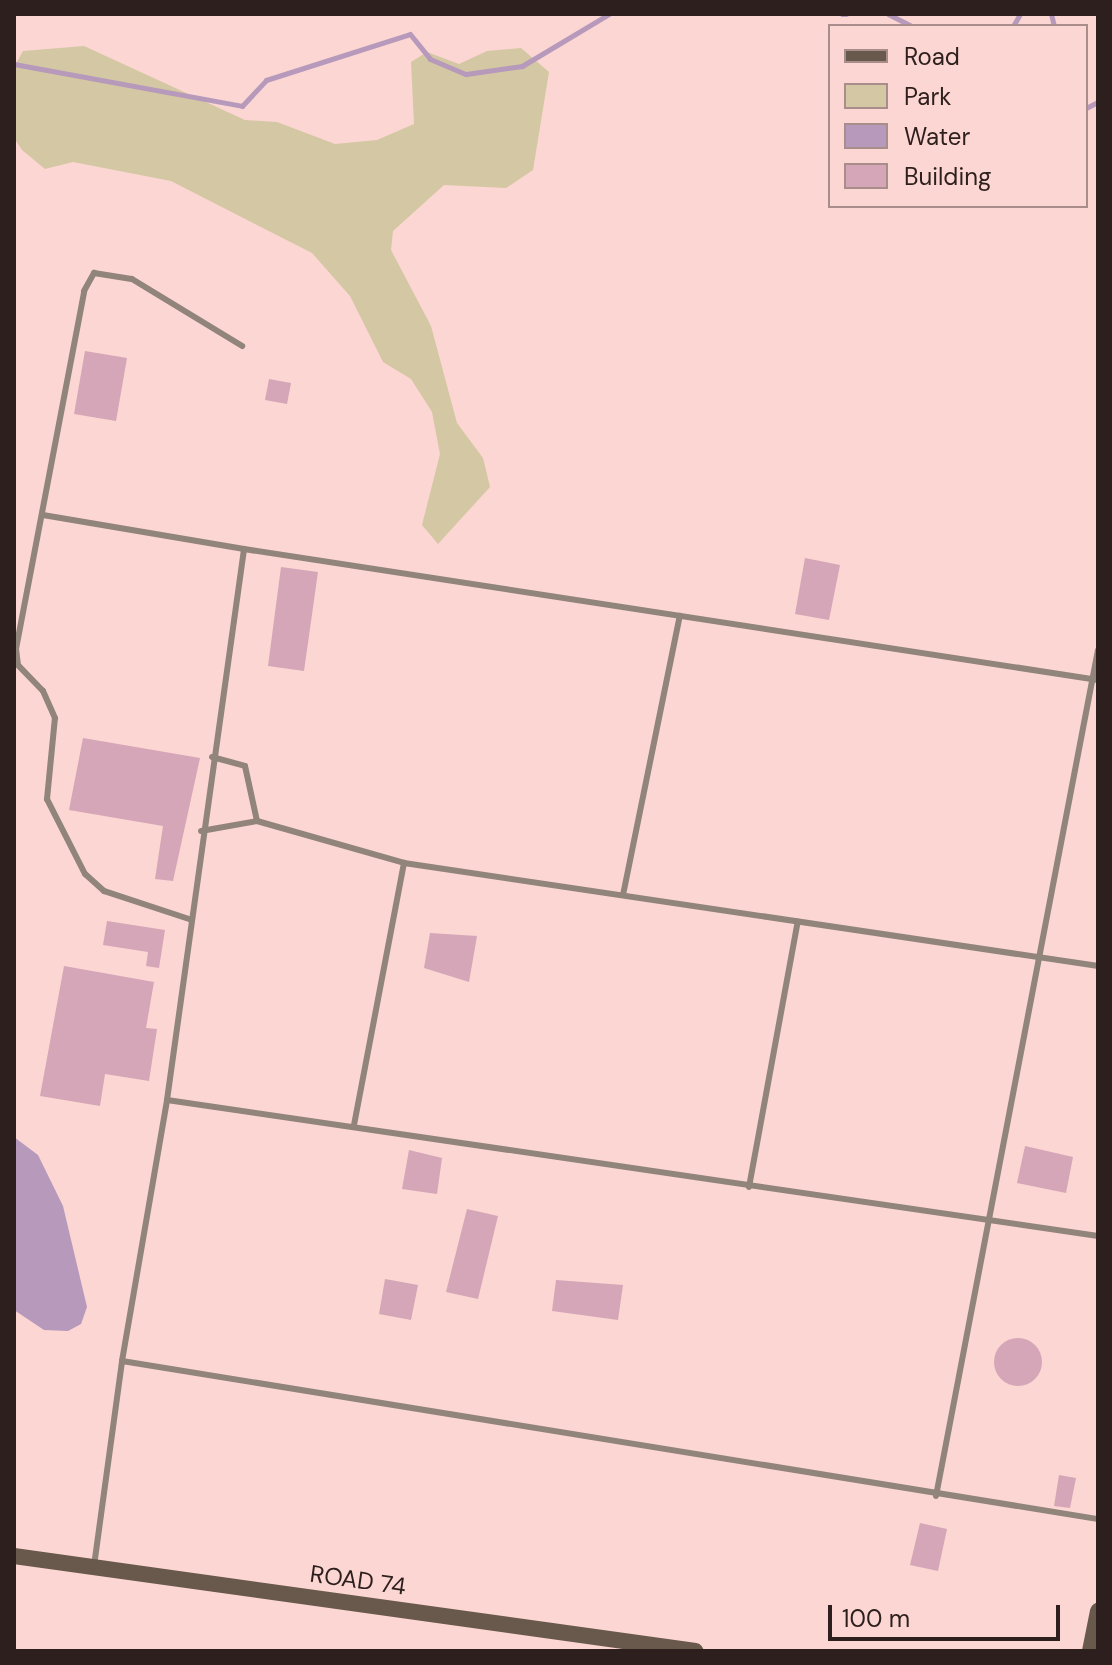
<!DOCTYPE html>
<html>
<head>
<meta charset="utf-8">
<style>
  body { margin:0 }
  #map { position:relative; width:1112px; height:1665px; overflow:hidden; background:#fcd6d2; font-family:"DM Sans",sans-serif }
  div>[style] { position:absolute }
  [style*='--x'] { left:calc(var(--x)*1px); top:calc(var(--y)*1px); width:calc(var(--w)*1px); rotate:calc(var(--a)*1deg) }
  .green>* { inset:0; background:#d4c7a3 }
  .water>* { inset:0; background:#b699bb }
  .stream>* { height:5px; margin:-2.5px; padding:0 2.5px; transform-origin:2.5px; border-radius:2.5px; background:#b699bb }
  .building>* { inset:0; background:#d5a6b8 }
  .round { border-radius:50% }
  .service>* { height:6px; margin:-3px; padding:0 3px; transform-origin:3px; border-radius:3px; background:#90847b }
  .secondary>* { height:16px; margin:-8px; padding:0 8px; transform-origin:8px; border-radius:8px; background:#69584c }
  span { translate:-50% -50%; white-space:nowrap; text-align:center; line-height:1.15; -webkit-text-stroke:6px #fcd6d2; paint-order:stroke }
  .street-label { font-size:24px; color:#2c1f1d }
  .frame { position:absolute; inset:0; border:16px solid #2c1f1d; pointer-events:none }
  .legend { position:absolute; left:828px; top:24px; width:260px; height:184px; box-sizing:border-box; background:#fcd6d2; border:2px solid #a98d8a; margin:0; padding:10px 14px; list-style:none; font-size:24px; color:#2c1f1d }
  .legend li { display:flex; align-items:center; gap:16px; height:40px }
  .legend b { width:40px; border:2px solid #a98d8a }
  .scale { position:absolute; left:828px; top:1605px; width:232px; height:36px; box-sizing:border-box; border:4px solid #2c1f1d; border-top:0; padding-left:10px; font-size:24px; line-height:28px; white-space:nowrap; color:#2c1f1d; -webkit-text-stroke:6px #fcd6d2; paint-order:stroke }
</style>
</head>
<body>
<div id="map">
  <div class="green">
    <div style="clip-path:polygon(84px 46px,245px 120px,277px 122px,335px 144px,377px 140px,414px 124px,411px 62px,427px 52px,459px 64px,487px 51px,521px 48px,549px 72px,533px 170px,506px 188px,444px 185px,393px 231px,391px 250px,431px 326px,457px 423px,483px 458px,490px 487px,438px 544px,422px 525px,440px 454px,432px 412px,411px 379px,383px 362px,350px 296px,312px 253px,171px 181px,73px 162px,45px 169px,22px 150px,14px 138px,14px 67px,23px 51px)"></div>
  </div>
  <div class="water">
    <div style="clip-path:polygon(14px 1137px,38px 1155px,63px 1206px,87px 1307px,81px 1324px,68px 1331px,44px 1330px,14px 1310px)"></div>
  </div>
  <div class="stream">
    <div style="--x:842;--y:14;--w:4;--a:0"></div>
    <div style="--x:888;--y:14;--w:27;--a:27"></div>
    <div style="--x:1051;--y:14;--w:12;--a:76"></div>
    <div style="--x:1013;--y:26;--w:14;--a:-60"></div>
    <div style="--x:14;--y:64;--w:232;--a:10.4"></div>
    <div style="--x:242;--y:106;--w:35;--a:-47"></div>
    <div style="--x:266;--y:80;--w:151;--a:-17.7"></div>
    <div style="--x:410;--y:34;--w:32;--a:51"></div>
    <div style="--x:430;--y:59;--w:39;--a:23"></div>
    <div style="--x:466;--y:74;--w:57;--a:-8.1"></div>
    <div style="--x:522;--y:66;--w:101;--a:-30.9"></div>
    <div style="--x:1086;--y:108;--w:13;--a:-27"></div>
  </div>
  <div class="building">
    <div style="clip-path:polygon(85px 351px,127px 358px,116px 421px,74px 414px)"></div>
    <div style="clip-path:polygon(269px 379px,291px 383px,287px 404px,265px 400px)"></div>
    <div style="clip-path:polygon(805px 558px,840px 565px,829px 620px,795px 614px)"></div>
    <div style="clip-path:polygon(281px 567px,318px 572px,304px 671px,268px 666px)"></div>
    <div style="clip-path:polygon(83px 738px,200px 758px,173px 881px,155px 879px,163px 826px,69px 810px)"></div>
    <div style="clip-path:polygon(107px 921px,165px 930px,159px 968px,146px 966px,148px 952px,103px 945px)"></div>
    <div style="clip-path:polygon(430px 933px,477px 936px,469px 982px,424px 968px)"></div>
    <div style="clip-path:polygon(64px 966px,154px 982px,146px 1028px,157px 1029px,149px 1081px,105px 1074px,100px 1106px,40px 1096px)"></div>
    <div style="clip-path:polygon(1025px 1146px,1073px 1157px,1066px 1193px,1017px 1183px)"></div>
    <div style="clip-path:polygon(409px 1150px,442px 1158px,437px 1194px,402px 1189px)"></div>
    <div style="clip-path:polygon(467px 1209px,498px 1216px,478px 1299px,446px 1292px)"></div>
    <div style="clip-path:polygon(385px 1279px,418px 1285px,411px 1320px,379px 1314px)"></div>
    <div style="clip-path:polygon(556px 1280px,623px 1285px,618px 1320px,552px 1311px)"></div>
    <div class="round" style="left:994px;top:1338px;width:48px;height:48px"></div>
    <div style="clip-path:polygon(1059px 1475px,1076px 1478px,1070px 1508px,1054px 1506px)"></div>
    <div style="clip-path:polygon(920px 1523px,947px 1529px,938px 1571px,910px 1565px)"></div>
  </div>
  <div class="service">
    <div style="--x:43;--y:515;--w:204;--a:9.6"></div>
    <div style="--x:212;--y:757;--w:34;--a:15"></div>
    <div style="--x:245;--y:766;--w:56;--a:77.7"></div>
    <div style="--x:257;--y:821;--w:153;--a:15.9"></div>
    <div style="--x:404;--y:863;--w:702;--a:8.44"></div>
    <div style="--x:201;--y:831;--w:57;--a:-10.1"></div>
    <div style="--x:623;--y:895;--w:285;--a:-78.5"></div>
    <div style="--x:189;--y:919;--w:89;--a:-161.8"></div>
    <div style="--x:104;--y:891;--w:25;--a:-138"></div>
    <div style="--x:85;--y:874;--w:84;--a:-116.9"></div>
    <div style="--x:47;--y:799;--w:81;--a:-84.4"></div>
    <div style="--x:55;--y:718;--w:30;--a:-114"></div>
    <div style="--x:43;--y:691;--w:36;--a:-134"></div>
    <div style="--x:18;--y:665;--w:16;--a:-97"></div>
    <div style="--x:16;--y:649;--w:364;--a:-79.2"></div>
    <div style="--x:84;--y:291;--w:21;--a:-61"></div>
    <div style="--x:94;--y:273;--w:38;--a:9"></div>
    <div style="--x:132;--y:279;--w:129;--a:31.3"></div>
    <div style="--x:167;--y:1100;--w:941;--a:8.31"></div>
    <div style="--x:354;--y:1125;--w:267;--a:-79.2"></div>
    <div style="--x:749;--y:1187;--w:270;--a:-79.6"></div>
    <div style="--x:122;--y:1361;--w:265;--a:-80.2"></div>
    <div style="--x:167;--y:1100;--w:556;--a:-82.04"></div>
    <div style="--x:244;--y:549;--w:864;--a:8.72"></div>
    <div style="--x:936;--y:1496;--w:861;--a:-79.16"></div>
    <div style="--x:94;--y:1566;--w:207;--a:-82.2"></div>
    <div style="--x:122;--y:1361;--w:989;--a:9.2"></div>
  </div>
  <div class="secondary">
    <div style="--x:14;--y:1556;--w:688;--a:7.94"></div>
    <div style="--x:1090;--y:1651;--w:41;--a:-78.7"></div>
  </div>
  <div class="street-label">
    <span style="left:358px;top:1580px;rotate:8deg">ROAD 74</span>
  </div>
  <div class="frame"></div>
  <ul class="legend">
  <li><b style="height:10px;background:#69584c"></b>Road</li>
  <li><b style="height:22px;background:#d4c7a3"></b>Park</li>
  <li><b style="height:22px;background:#b699bb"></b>Water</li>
  <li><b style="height:22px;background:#d5a6b8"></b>Building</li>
  </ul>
  <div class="scale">100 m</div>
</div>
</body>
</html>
